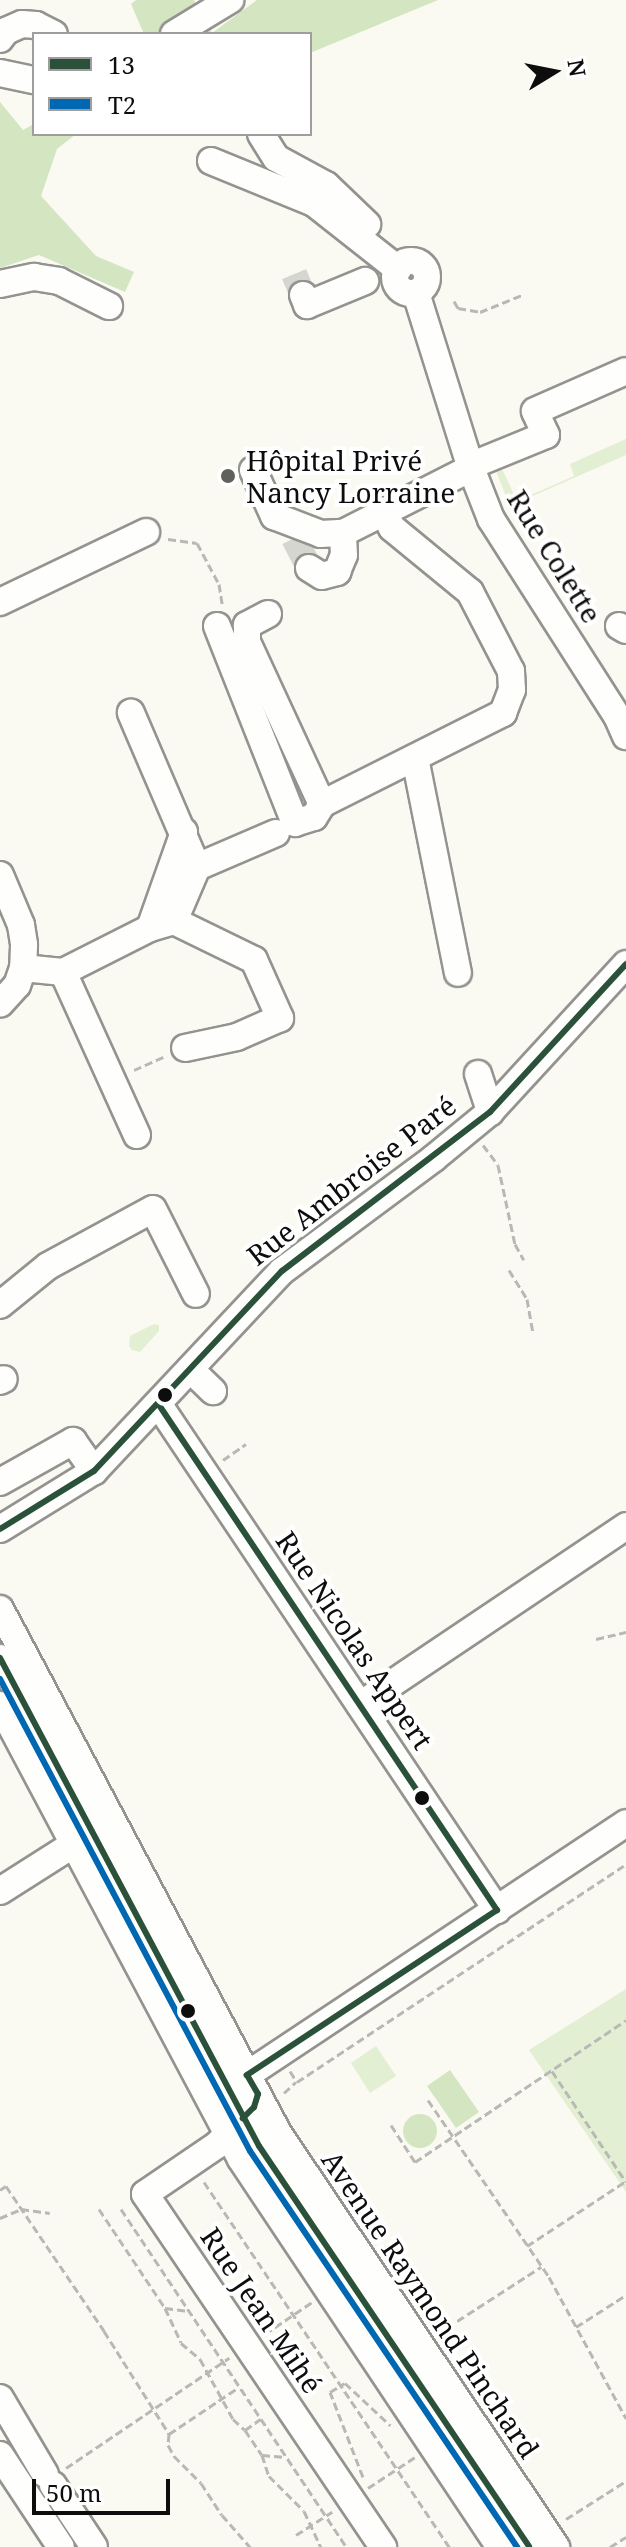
<!DOCTYPE html>
<html>
<head>
<meta charset="utf-8">
<style>
  body { margin:0 }
  #map { position:relative; width:626px; height:2547px; overflow:hidden; background:#faf9f2; font-family:"Noto Serif",serif }
  div>[style] { position:absolute }
  [style*='--x'] { left:calc(var(--x)*1px); top:calc(var(--y)*1px); width:calc(var(--w)*1px); rotate:calc(var(--a)*1deg) }
  .green>* { inset:0; background:#e2efd3 }
  .forest>* { inset:0; background:#d3e6c1 }
  .round { border-radius:50% }
  .minor-tunnel>* { height:26px; margin-top:-13px; transform-origin:0; background:repeating-linear-gradient(90deg,#d6d6d0 0 26px,transparent 0 39px) }
  .path>* { height:3px; margin-top:-1.5px; transform-origin:0; background:repeating-linear-gradient(90deg,#b8b8b6 0 8px,transparent 0 12px) }
  .roads { filter:drop-shadow(2px 0 #949390) drop-shadow(-2px 0 #949390) drop-shadow(0 2px #949390) drop-shadow(0 -2px #949390) }
  .minor>* { height:26px; margin:-13px; padding:0 13px; transform-origin:13px; border-radius:13px; background:#fefefd }
  .minor>.ring { margin:-13px; padding:0; box-sizing:content-box; background:none; border:26px solid #fefefd; border-radius:50% }
  .bus-1>* { height:6px; margin:-3px; padding:0 3px; transform-origin:3px; border-radius:3px; background:#2b513a }
  .bus-2>* { height:6px; margin:-3px; padding:0 3px; transform-origin:3px; border-radius:3px; background:#0067b2 }
  .dots>* { width:22px; height:22px; translate:-50% -50%; box-sizing:border-box; border:4px solid #fff; border-radius:50% }
  span { translate:-50% -50%; white-space:nowrap; text-align:center; line-height:1.15; -webkit-text-stroke:8px #fff; paint-order:stroke }
  .poi-label { font-size:28px; color:#0d0d0d }
  .left { translate:0 -50%; text-align:left }
  .street-label { font-size:28px; color:#0d0d0d }
  .legend { position:absolute; left:32px; top:32px; width:280px; height:104px; box-sizing:border-box; background:#fff; border:2px solid #9e9e9e; margin:0; padding:10px 14px; list-style:none; font-size:24px; color:#0d0d0d }
  .legend li { display:flex; align-items:center; gap:16px; height:40px }
  .legend b { width:40px; border:2px solid #9e9e9e }
  .north { position:absolute; left:514px; top:32px; width:80px; height:80px; -webkit-text-stroke:6px #fff; paint-order:stroke; rotate:80deg; font-size:22px; font-weight:700; line-height:32px; text-align:center; color:#0d0d0d }
  .north::after { content:''; display:block; margin:auto; width:28px; height:36px; background:#0d0d0d; clip-path:polygon(50% 0,100% 100%,50% 72%,0 100%) }
  .scale { position:absolute; left:32px; top:2479px; width:138px; height:36px; box-sizing:border-box; border:4px solid #0d0d0d; border-top:0; padding-left:10px; font-size:24px; line-height:28px; white-space:nowrap; color:#0d0d0d; -webkit-text-stroke:6px #fff; paint-order:stroke }
</style>
</head>
<body>
<div id="map">
  <div class="green">
    <div style="clip-path:polygon(626px 439px,626px 455px,510px 506px,494px 466px,503px 471px,517px 501px,574px 476px,570px 464px)"></div>
    <div style="clip-path:polygon(154px 1324px,159px 1325px,159px 1331px,140px 1352px,132px 1350px,129px 1346px,130px 1336px)"></div>
    <div style="clip-path:polygon(626px 1989px,626px 2192px,529px 2050px)"></div>
    <div style="clip-path:polygon(376px 2046px,396px 2076px,370px 2093px,351px 2063px)"></div>
  </div>
  <div class="forest">
    <div style="clip-path:polygon(136px 0,194px 0,212px 33px,257px 0,438px 0,310px 53px,310px 34px,144px 34px,131px 4px)"></div>
    <div style="clip-path:polygon(0 102px,23px 130px,34px 124px,34px 134px,76px 134px,57px 149px,41px 196px,96px 256px,134px 272px,125px 292px,39px 255px,0 268px)"></div>
    <div style="clip-path:polygon(450px 2070px,479px 2112px,456px 2128px,427px 2086px)"></div>
    <div class="round" style="left:403px;top:2114px;width:34px;height:34px"></div>
  </div>
  <div class="minor-tunnel">
    <div style="--x:294;--y:274;--w:23;--a:67"></div>
    <div style="--x:294;--y:538;--w:34;--a:63"></div>
  </div>
  <div class="path">
    <div style="--x:454;--y:301;--w:8;--a:60"></div>
    <div style="--x:458;--y:308;--w:22;--a:10"></div>
    <div style="--x:480;--y:312;--w:45;--a:-22"></div>
    <div style="--x:168;--y:539;--w:29;--a:8"></div>
    <div style="--x:197;--y:543;--w:47;--a:61.8"></div>
    <div style="--x:219;--y:584;--w:20;--a:81"></div>
    <div style="--x:134;--y:1070;--w:36;--a:-24"></div>
    <div style="--x:483;--y:1145;--w:25;--a:53"></div>
    <div style="--x:498;--y:1165;--w:81;--a:77.9"></div>
    <div style="--x:515;--y:1244;--w:18;--a:61"></div>
    <div style="--x:509;--y:1270;--w:34;--a:58"></div>
    <div style="--x:527;--y:1299;--w:35;--a:80"></div>
    <div style="--x:223;--y:1460;--w:28;--a:-35"></div>
    <div style="--x:596;--y:1639;--w:31;--a:-13"></div>
    <div style="--x:290;--y:2071;--w:13;--a:58"></div>
    <div style="--x:297;--y:2082;--w:395;--a:-33.5"></div>
    <div style="--x:552;--y:2071;--w:133;--a:56.3"></div>
    <div style="--x:284;--y:2093;--w:16;--a:-43"></div>
    <div style="--x:428;--y:2100;--w:214;--a:55.6"></div>
    <div style="--x:549;--y:2277;--w:161;--a:61.4"></div>
    <div style="--x:391;--y:2125;--w:44;--a:57"></div>
    <div style="--x:415;--y:2162;--w:254;--a:-33.9"></div>
    <div style="--x:334;--y:2162;--w:45;--a:56"></div>
    <div style="--x:359;--y:2199;--w:15;--a:86"></div>
    <div style="--x:204;--y:2182;--w:440;--a:56.1"></div>
    <div style="--x:0;--y:2190;--w:7;--a:-34"></div>
    <div style="--x:6;--y:2186;--w:175;--a:55.9"></div>
    <div style="--x:104;--y:2331;--w:122;--a:57.7"></div>
    <div style="--x:169;--y:2434;--w:11;--a:95"></div>
    <div style="--x:168;--y:2445;--w:13;--a:61"></div>
    <div style="--x:174;--y:2456;--w:38;--a:45"></div>
    <div style="--x:201;--y:2483;--w:38;--a:57"></div>
    <div style="--x:222;--y:2515;--w:43;--a:48.8"></div>
    <div style="--x:99;--y:2209;--w:119;--a:56.3"></div>
    <div style="--x:165;--y:2308;--w:38;--a:65"></div>
    <div style="--x:181;--y:2343;--w:25;--a:40"></div>
    <div style="--x:200;--y:2359;--w:68;--a:61.2"></div>
    <div style="--x:233;--y:2419;--w:16;--a:43"></div>
    <div style="--x:245;--y:2430;--w:30;--a:56"></div>
    <div style="--x:262;--y:2455;--w:22;--a:72"></div>
    <div style="--x:269;--y:2476;--w:49;--a:45"></div>
    <div style="--x:304;--y:2511;--w:40;--a:65"></div>
    <div style="--x:121;--y:2209;--w:406;--a:56.3"></div>
    <div style="--x:0;--y:2218;--w:23;--a:-23"></div>
    <div style="--x:21;--y:2209;--w:29;--a:8"></div>
    <div style="--x:527;--y:2246;--w:118;--a:-33.3"></div>
    <div style="--x:165;--y:2308;--w:24;--a:7"></div>
    <div style="--x:576;--y:2327;--w:59;--a:-32.6"></div>
    <div style="--x:265;--y:2334;--w:57;--a:-34.2"></div>
    <div style="--x:437;--y:2334;--w:124;--a:-32.8"></div>
    <div style="--x:245;--y:2430;--w:19;--a:-35"></div>
    <div style="--x:169;--y:2434;--w:84;--a:-33.9"></div>
    <div style="--x:262;--y:2455;--w:24;--a:5"></div>
    <div style="--x:66;--y:2468;--w:197;--a:-34"></div>
    <div style="--x:363;--y:2477;--w:91;--a:-111.2"></div>
    <div style="--x:330;--y:2392;--w:17;--a:-31"></div>
    <div style="--x:345;--y:2383;--w:62;--a:43"></div>
    <div style="--x:368;--y:2488;--w:56;--a:-33.4"></div>
    <div style="--x:566;--y:2519;--w:71;--a:-32.3"></div>
    <div style="--x:296;--y:2535;--w:43;--a:-32.6"></div>
    <div style="--x:610;--y:2547;--w:19;--a:-32"></div>
  </div>
  <div class="roads">
    <div class="minor">
      <div style="--x:174;--y:34;--w:66;--a:-31.3"></div>
      <div style="--x:0;--y:39;--w:10;--a:-53"></div>
      <div style="--x:6;--y:31;--w:17;--a:-24"></div>
      <div style="--x:22;--y:24;--w:14;--a:4"></div>
      <div style="--x:36;--y:25;--w:20;--a:27"></div>
      <div style="--x:0;--y:73;--w:35;--a:12"></div>
      <div style="--x:261;--y:134;--w:28;--a:58"></div>
      <div style="--x:276;--y:158;--w:57;--a:28.4"></div>
      <div style="--x:326;--y:185;--w:57;--a:43.6"></div>
      <div style="--x:211;--y:161;--w:111;--a:22.2"></div>
      <div style="--x:314;--y:203;--w:107;--a:38.2"></div>
      <div class="ring" style="left:395px;top:261px;width:6px;height:6px"></div>
      <div style="--x:0;--y:284;--w:35;--a:-12"></div>
      <div style="--x:34;--y:277;--w:25;--a:9"></div>
      <div style="--x:59;--y:281;--w:56;--a:26.6"></div>
      <div style="--x:416;--y:293;--w:183;--a:72.6"></div>
      <div style="--x:471;--y:468;--w:55;--a:68.6"></div>
      <div style="--x:491;--y:519;--w:234;--a:57.4"></div>
      <div style="--x:617;--y:716;--w:22;--a:66"></div>
      <div style="--x:303;--y:295;--w:11;--a:68"></div>
      <div style="--x:307;--y:305;--w:63;--a:-22.5"></div>
      <div style="--x:470;--y:466;--w:82;--a:-22.2"></div>
      <div style="--x:546;--y:435;--w:26;--a:-115"></div>
      <div style="--x:535;--y:411;--w:99;--a:-23.7"></div>
      <div style="--x:253;--y:470;--w:51;--a:65.5"></div>
      <div style="--x:274;--y:516;--w:50;--a:21"></div>
      <div style="--x:321;--y:534;--w:22;--a:-3"></div>
      <div style="--x:343;--y:533;--w:144;--a:-26.9"></div>
      <div style="--x:309;--y:568;--w:15;--a:32"></div>
      <div style="--x:322;--y:576;--w:16;--a:-15"></div>
      <div style="--x:337;--y:572;--w:18;--a:-68"></div>
      <div style="--x:344;--y:555;--w:22;--a:-93"></div>
      <div style="--x:0;--y:602;--w:162;--a:-25.6"></div>
      <div style="--x:268;--y:614;--w:24;--a:152"></div>
      <div style="--x:247;--y:625;--w:17;--a:90"></div>
      <div style="--x:247;--y:642;--w:179;--a:65.2"></div>
      <div style="--x:322;--y:804;--w:203;--a:-26.7"></div>
      <div style="--x:503;--y:713;--w:25;--a:-69"></div>
      <div style="--x:512;--y:690;--w:19;--a:-93"></div>
      <div style="--x:511;--y:671;--w:89;--a:-117.4"></div>
      <div style="--x:470;--y:592;--w:101;--a:-140.6"></div>
      <div style="--x:392;--y:528;--w:17;--a:-118"></div>
      <div style="--x:217;--y:626;--w:212;--a:68.4"></div>
      <div style="--x:295;--y:823;--w:20;--a:-18"></div>
      <div style="--x:314;--y:817;--w:15;--a:-58"></div>
      <div style="--x:619;--y:626;--w:8;--a:30"></div>
      <div style="--x:415;--y:758;--w:219;--a:78.7"></div>
      <div style="--x:197;--y:867;--w:86;--a:-23.3"></div>
      <div style="--x:0;--y:875;--w:54;--a:67.2"></div>
      <div style="--x:21;--y:925;--w:20;--a:81"></div>
      <div style="--x:24;--y:945;--w:23;--a:92"></div>
      <div style="--x:23;--y:968;--w:18;--a:109"></div>
      <div style="--x:17;--y:985;--w:25;--a:132"></div>
      <div style="--x:174;--y:921;--w:89;--a:26"></div>
      <div style="--x:254;--y:960;--w:64;--a:65.9"></div>
      <div style="--x:280;--y:1018;--w:47;--a:156.2"></div>
      <div style="--x:237;--y:1037;--w:53;--a:168.1"></div>
      <div style="--x:150;--y:928;--w:102;--a:-70.5"></div>
      <div style="--x:23;--y:968;--w:40;--a:5.7"></div>
      <div style="--x:63;--y:972;--w:97;--a:-26.8"></div>
      <div style="--x:150;--y:928;--w:25;--a:-16"></div>
      <div style="--x:174;--y:921;--w:59;--a:-66.9"></div>
      <div style="--x:197;--y:867;--w:168;--a:-113.2"></div>
      <div style="--x:63;--y:972;--w:179;--a:65.6"></div>
      <div style="--x:478;--y:1074;--w:40;--a:72"></div>
      <div style="--x:0;--y:1305;--w:62;--a:-39.1"></div>
      <div style="--x:48;--y:1266;--w:119;--a:-28.5"></div>
      <div style="--x:153;--y:1209;--w:95;--a:63.2"></div>
      <div style="--x:190;--y:1369;--w:32;--a:44"></div>
      <div style="--x:0;--y:1381;--w:4;--a:-27"></div>
      <div style="--x:159;--y:1405;--w:608;--a:56.21"></div>
      <div style="--x:0;--y:1482;--w:84;--a:-29.3"></div>
      <div style="--x:73;--y:1441;--w:37;--a:55"></div>
      <div style="--x:0;--y:1529;--w:110;--a:-31.7"></div>
      <div style="--x:94;--y:1471;--w:274;--a:-46.8"></div>
      <div style="--x:282;--y:1271;--w:189;--a:-36.6"></div>
      <div style="--x:434;--y:1158;--w:72;--a:-39.4"></div>
      <div style="--x:490;--y:1112;--w:201;--a:-47.4"></div>
      <div style="--x:0;--y:1609;--w:593;--a:62.05"></div>
      <div style="--x:278;--y:2133;--w:499;--a:56.1"></div>
      <div style="--x:0;--y:1658;--w:552;--a:62.04"></div>
      <div style="--x:259;--y:2146;--w:483;--a:56"></div>
      <div style="--x:0;--y:1705;--w:514;--a:62.04"></div>
      <div style="--x:241;--y:2159;--w:467;--a:56.3"></div>
      <div style="--x:360;--y:1705;--w:321;--a:-33.9"></div>
      <div style="--x:0;--y:1891;--w:88;--a:-32.4"></div>
      <div style="--x:247;--y:2075;--w:455;--a:-33.6"></div>
      <div style="--x:239;--y:2123;--w:31;--a:135"></div>
      <div style="--x:217;--y:2145;--w:87;--a:145.8"></div>
      <div style="--x:145;--y:2194;--w:426;--a:56"></div>
      <div style="--x:0;--y:2398;--w:88;--a:59.4"></div>
      <div style="--x:0;--y:2455;--w:110;--a:56.5"></div>
      <div style="--x:53;--y:2485;--w:74;--a:56.5"></div>
    </div>
  </div>
  <div class="bus-1">
    <div style="--x:159;--y:1405;--w:608;--a:56.21"></div>
    <div style="--x:497;--y:1910;--w:300;--a:146.6"></div>
    <div style="--x:247;--y:2075;--w:22;--a:60"></div>
    <div style="--x:258;--y:2094;--w:14;--a:107"></div>
    <div style="--x:254;--y:2107;--w:16;--a:135"></div>
    <div style="--x:0;--y:1529;--w:110;--a:-31.7"></div>
    <div style="--x:94;--y:1471;--w:274;--a:-46.8"></div>
    <div style="--x:282;--y:1271;--w:262;--a:-37.4"></div>
    <div style="--x:490;--y:1112;--w:201;--a:-47.4"></div>
    <div style="--x:0;--y:1658;--w:552;--a:62.04"></div>
    <div style="--x:259;--y:2146;--w:483;--a:56"></div>
  </div>
  <div class="bus-2">
    <div style="--x:0;--y:1679;--w:534;--a:62.09"></div>
    <div style="--x:250;--y:2151;--w:478;--a:56"></div>
  </div>
  <div class="dots">
    <div style="left:228px;top:476px;background:#60605d"></div>
    <div style="left:165px;top:1395px;background:#0d0d0d"></div>
    <div style="left:422px;top:1798px;background:#0d0d0d"></div>
    <div style="left:188px;top:2011px;background:#0d0d0d"></div>
  </div>
  <div class="poi-label">
    <span class="left" style="left:246px;top:476px">Hôpital Privé<br>Nancy Lorraine</span>
  </div>
  <div class="street-label">
    <span style="left:555px;top:556px;rotate:58deg">Rue Colette</span>
    <span style="left:351px;top:1180px;rotate:-38deg">Rue Ambroise Paré</span>
    <span style="left:355px;top:1640px;rotate:56deg">Rue Nicolas Appert</span>
    <span style="left:431px;top:2304px;rotate:56deg">Avenue Raymond Pinchard</span>
    <span style="left:262px;top:2310px;rotate:56deg">Rue Jean Mihé</span>
  </div>
  <ul class="legend">
  <li><b style="height:10px;background:#2b513a"></b>13</li>
  <li><b style="height:10px;background:#0067b2"></b>T2</li>
  </ul>
  <div class="north">N</div>
  <div class="scale">50 m</div>
</div>
</body>
</html>
